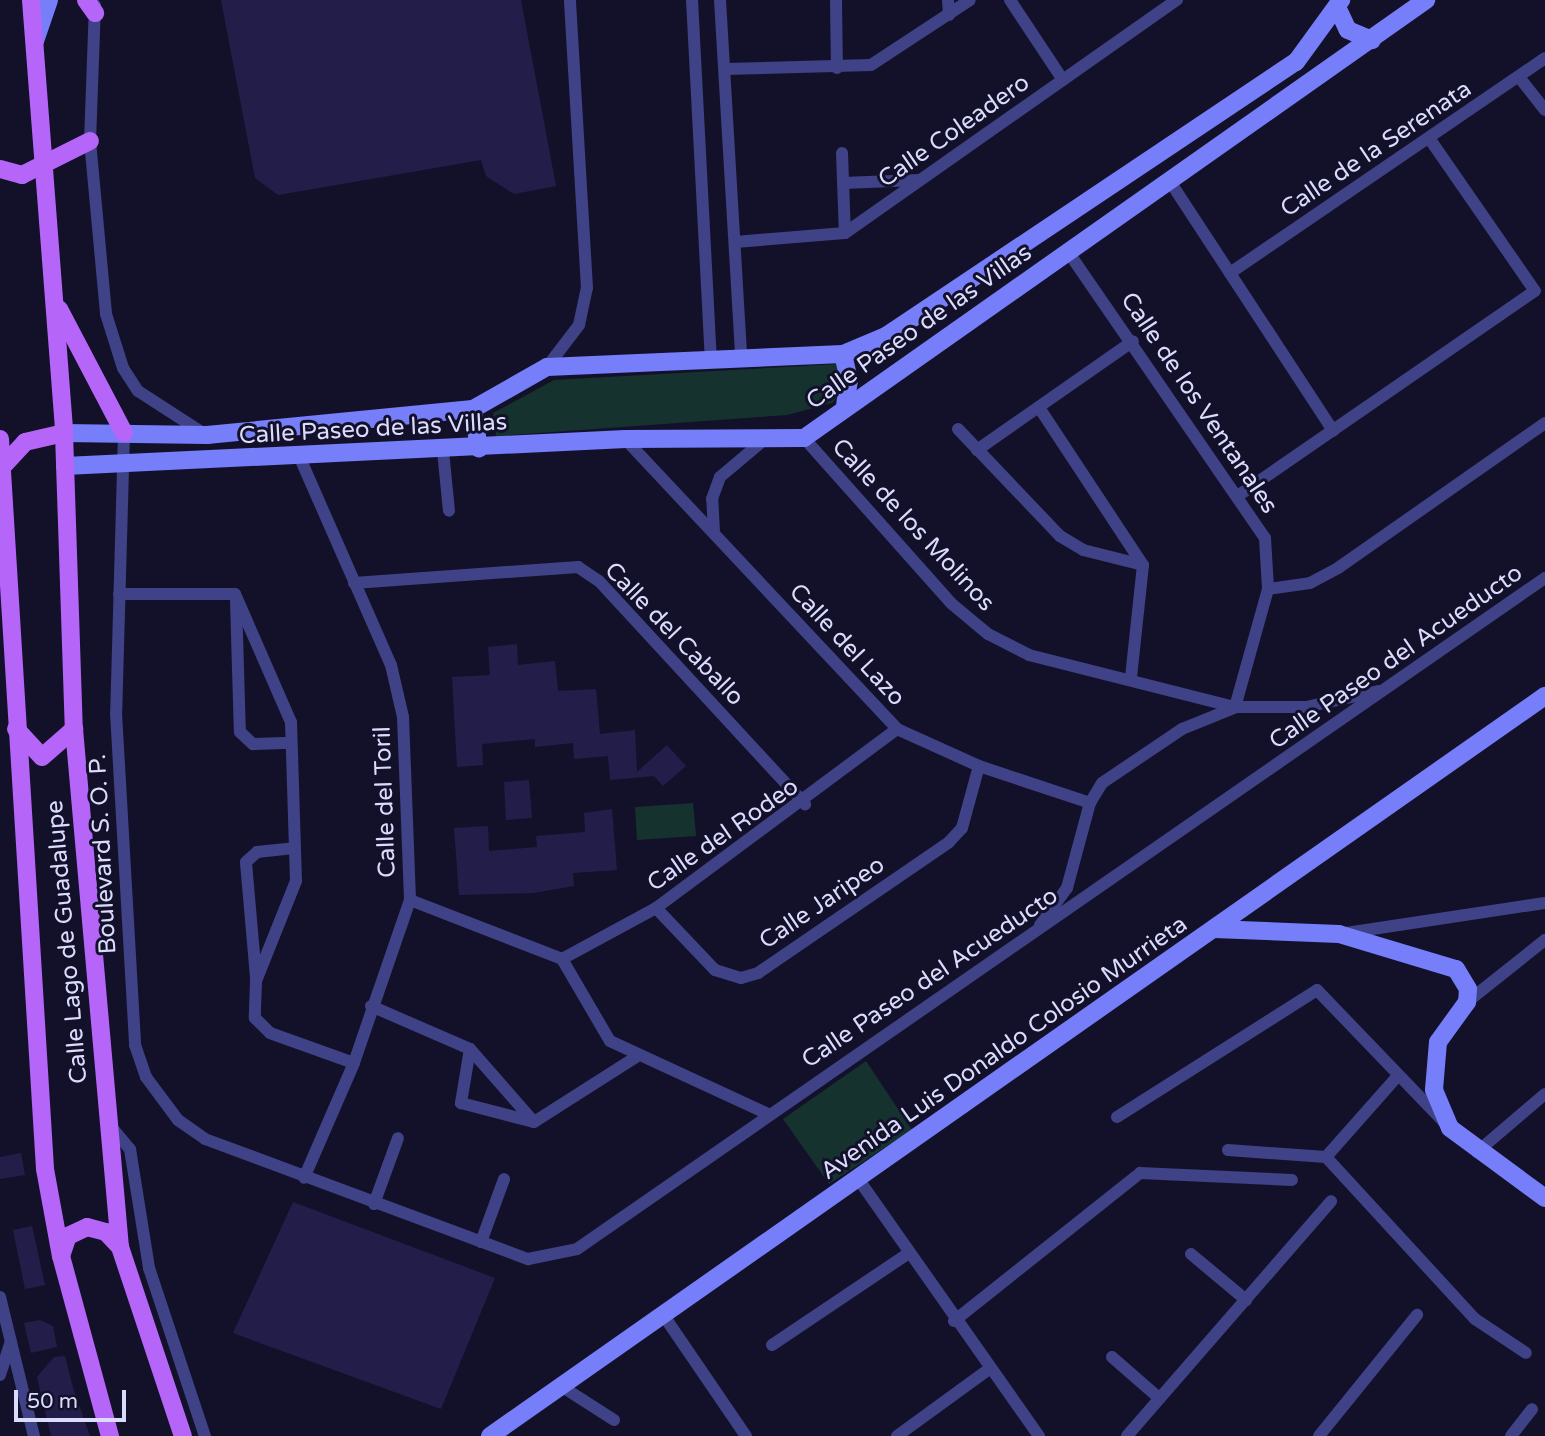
<!DOCTYPE html>
<html>
<head>
<meta charset="utf-8">
<style>
  body { margin:0 }
  #map { position:relative; width:1545px; height:1436px; overflow:hidden; background:#131129; font-family:"Varela Round",sans-serif }
  div>[style] { position:absolute }
  [style*='--x'] { left:calc(var(--x)*1px); top:calc(var(--y)*1px); width:calc(var(--w)*1px); rotate:calc(var(--a)*1deg) }
  .green>* { inset:0; background:#15322f }
  .building>* { inset:0; background:#231e49 }
  .street>* { height:12px; margin:-6px; padding:0 6px; transform-origin:6px; border-radius:6px; background:#3f4286 }
  .secondary>* { height:18px; margin:-9px; padding:0 9px; transform-origin:9px; border-radius:9px; background:#767efa }
  .primary>* { height:18px; margin:-9px; padding:0 9px; transform-origin:9px; border-radius:9px; background:#b566f9 }
  span { translate:-50% -50%; white-space:nowrap; text-align:center; line-height:1.15; -webkit-text-stroke:6px #131129; paint-order:stroke }
  .street-label { font-size:24px; color:#dbdbfe }
  .scale { position:absolute; left:14px; top:1390px; width:112px; height:32px; box-sizing:border-box; border:4px solid #dbdbfe; border-top:0; padding-left:9px; font-size:21px; line-height:24px; white-space:nowrap; color:#dbdbfe; -webkit-text-stroke:5px #131129; paint-order:stroke }
</style>
</head>
<body>
<div id="map">
  <div class="green">
    <div style="clip-path:polygon(838px 364px,842px 392px,832px 403px,787px 415px,496px 436px,493px 413px,554px 380px)"></div>
    <div style="clip-path:polygon(693px 803px,696px 836px,637px 840px,635px 807px)"></div>
    <div style="clip-path:polygon(866px 1061px,912px 1130px,829px 1184px,783px 1119px)"></div>
  </div>
  <div class="building">
    <div style="clip-path:polygon(221px 0,521px 0,556px 186px,514px 194px,486px 176px,481px 160px,278px 195px,255px 178px)"></div>
    <div style="clip-path:polygon(517px 644px,518px 665px,555px 661px,558px 691px,596px 689px,600px 734px,635px 730px,637px 772px,667px 745px,686px 766px,663px 786px,654px 776px,610px 780px,608px 756px,574px 759px,573px 743px,535px 747px,535px 739px,482px 744px,483px 765px,457px 767px,452px 677px,490px 675px,488px 647px)"></div>
    <div style="clip-path:polygon(529px 780px,532px 818px,506px 820px,504px 782px)"></div>
    <div style="clip-path:polygon(612px 809px,617px 870px,573px 873px,574px 886px,533px 893px,459px 895px,454px 828px,488px 826px,489px 851px,537px 847px,536px 836px,585px 832px,584px 813px)"></div>
    <div style="clip-path:polygon(21px 1153px,25px 1175px,0 1179px,0 1157px)"></div>
    <div style="clip-path:polygon(293px 1202px,495px 1278px,441px 1409px,233px 1333px)"></div>
    <div style="clip-path:polygon(32px 1226px,45px 1285px,25px 1289px,13px 1230px)"></div>
    <div style="clip-path:polygon(40px 1320px,53px 1326px,57px 1347px,31px 1353px,24px 1323px)"></div>
    <div style="clip-path:polygon(65px 1356px,73px 1388px,90px 1436px,51px 1436px,37px 1377px,54px 1357px)"></div>
  </div>
  <div class="street">
    <div style="--x:692;--y:0;--w:359;--a:87"></div>
    <div style="--x:720;--y:0;--w:359;--a:86.6"></div>
    <div style="--x:836;--y:0;--w:68;--a:89.2"></div>
    <div style="--x:948;--y:0;--w:15;--a:86"></div>
    <div style="--x:1010;--y:0;--w:96;--a:56.5"></div>
    <div style="--x:95;--y:5;--w:136;--a:92.1"></div>
    <div style="--x:90;--y:141;--w:174;--a:84.7"></div>
    <div style="--x:106;--y:314;--w:57;--a:72.5"></div>
    <div style="--x:123;--y:368;--w:27;--a:57"></div>
    <div style="--x:138;--y:391;--w:77;--a:32.9"></div>
    <div style="--x:725;--y:69;--w:146;--a:-1.6"></div>
    <div style="--x:871;--y:65;--w:118;--a:-33.3"></div>
    <div style="--x:1519;--y:77;--w:42;--a:51.8"></div>
    <div style="--x:1429;--y:138;--w:186;--a:55.3"></div>
    <div style="--x:842;--y:153;--w:80;--a:87.9"></div>
    <div style="--x:843;--y:183;--w:76;--a:-2.3"></div>
    <div style="--x:1171;--y:183;--w:296;--a:56.8"></div>
    <div style="--x:735;--y:242;--w:110;--a:-4.7"></div>
    <div style="--x:845;--y:233;--w:406;--a:-35.1"></div>
    <div style="--x:1069;--y:253;--w:346;--a:55.5"></div>
    <div style="--x:1265;--y:538;--w:51;--a:86.6"></div>
    <div style="--x:1268;--y:589;--w:123;--a:105.6"></div>
    <div style="--x:1230;--y:273;--w:381;--a:-34.3"></div>
    <div style="--x:547;--y:367;--w:53;--a:-52.7"></div>
    <div style="--x:579;--y:325;--w:38;--a:-78"></div>
    <div style="--x:587;--y:288;--w:289;--a:-93.4"></div>
    <div style="--x:1040;--y:409;--w:187;--a:56.6"></div>
    <div style="--x:1143;--y:565;--w:114;--a:96.1"></div>
    <div style="--x:958;--y:429;--w:148;--a:46.4"></div>
    <div style="--x:1060;--y:536;--w:27;--a:31"></div>
    <div style="--x:1083;--y:550;--w:62;--a:14"></div>
    <div style="--x:124;--y:433;--w:280;--a:91.6"></div>
    <div style="--x:116;--y:713;--w:333;--a:86.7"></div>
    <div style="--x:135;--y:1045;--w:34;--a:71"></div>
    <div style="--x:146;--y:1077;--w:54;--a:53.3"></div>
    <div style="--x:178;--y:1120;--w:33;--a:35"></div>
    <div style="--x:205;--y:1139;--w:345;--a:20.4"></div>
    <div style="--x:528;--y:1259;--w:50;--a:-11.5"></div>
    <div style="--x:577;--y:1249;--w:1178;--a:-34.73"></div>
    <div style="--x:804;--y:438;--w:222;--a:48.3"></div>
    <div style="--x:952;--y:604;--w:47;--a:39.8"></div>
    <div style="--x:988;--y:634;--w:46;--a:27.1"></div>
    <div style="--x:1029;--y:655;--w:212;--a:14.2"></div>
    <div style="--x:1235;--y:707;--w:71;--a:0"></div>
    <div style="--x:1306;--y:707;--w:75;--a:-12.4"></div>
    <div style="--x:625;--y:439;--w:398;--a:46.8"></div>
    <div style="--x:897;--y:729;--w:90;--a:24.3"></div>
    <div style="--x:979;--y:766;--w:117;--a:18.4"></div>
    <div style="--x:977;--y:450;--w:190;--a:-34.9"></div>
    <div style="--x:443;--y:451;--w:60;--a:84.3"></div>
    <div style="--x:300;--y:458;--w:226;--a:66.3"></div>
    <div style="--x:391;--y:665;--w:53;--a:77"></div>
    <div style="--x:403;--y:717;--w:183;--a:87.8"></div>
    <div style="--x:410;--y:900;--w:172;--a:109"></div>
    <div style="--x:354;--y:1063;--w:125;--a:113.5"></div>
    <div style="--x:1239;--y:495;--w:359;--a:-34.6"></div>
    <div style="--x:714;--y:532;--w:33;--a:-93"></div>
    <div style="--x:712;--y:499;--w:23;--a:-70"></div>
    <div style="--x:720;--y:477;--w:57;--a:-40.1"></div>
    <div style="--x:354;--y:583;--w:225;--a:-4.1"></div>
    <div style="--x:578;--y:567;--w:25;--a:34"></div>
    <div style="--x:599;--y:581;--w:304;--a:47.3"></div>
    <div style="--x:1268;--y:589;--w:42;--a:-8.1"></div>
    <div style="--x:1310;--y:583;--w:32;--a:-28"></div>
    <div style="--x:1338;--y:568;--w:253;--a:-35"></div>
    <div style="--x:119;--y:594;--w:116;--a:0"></div>
    <div style="--x:235;--y:594;--w:140;--a:66.4"></div>
    <div style="--x:291;--y:722;--w:159;--a:88.2"></div>
    <div style="--x:296;--y:881;--w:108;--a:111.8"></div>
    <div style="--x:256;--y:981;--w:37;--a:92"></div>
    <div style="--x:255;--y:1018;--w:21;--a:45"></div>
    <div style="--x:270;--y:1033;--w:89;--a:19.7"></div>
    <div style="--x:236;--y:601;--w:131;--a:88.3"></div>
    <div style="--x:240;--y:732;--w:18;--a:43"></div>
    <div style="--x:253;--y:744;--w:38;--a:-2"></div>
    <div style="--x:410;--y:900;--w:163;--a:21.2"></div>
    <div style="--x:562;--y:959;--w:95;--a:59.7"></div>
    <div style="--x:610;--y:1041;--w:174;--a:24.8"></div>
    <div style="--x:656;--y:908;--w:86;--a:46.4"></div>
    <div style="--x:715;--y:970;--w:27;--a:17"></div>
    <div style="--x:741;--y:978;--w:18;--a:-16"></div>
    <div style="--x:758;--y:973;--w:232;--a:-34.4"></div>
    <div style="--x:949;--y:842;--w:19;--a:-47"></div>
    <div style="--x:962;--y:828;--w:64;--a:-74.7"></div>
    <div style="--x:1040;--y:925;--w:46;--a:-53.9"></div>
    <div style="--x:1067;--y:888;--w:88;--a:-74.9"></div>
    <div style="--x:1090;--y:803;--w:23;--a:-59"></div>
    <div style="--x:1102;--y:783;--w:97;--a:-34"></div>
    <div style="--x:1182;--y:729;--w:56;--a:-22"></div>
    <div style="--x:1346;--y:933;--w:201;--a:-8.6"></div>
    <div style="--x:562;--y:959;--w:107;--a:-28.5"></div>
    <div style="--x:656;--y:908;--w:300;--a:-36.6"></div>
    <div style="--x:256;--y:977;--w:115;--a:-95"></div>
    <div style="--x:246;--y:862;--w:15;--a:-42"></div>
    <div style="--x:257;--y:852;--w:37;--a:-6"></div>
    <div style="--x:1467;--y:1002;--w:100;--a:-38.5"></div>
    <div style="--x:371;--y:1006;--w:108;--a:23.5"></div>
    <div style="--x:470;--y:1049;--w:97;--a:48.8"></div>
    <div style="--x:470;--y:1049;--w:55;--a:99.5"></div>
    <div style="--x:461;--y:1103;--w:75;--a:14.6"></div>
    <div style="--x:534;--y:1122;--w:121;--a:-32.5"></div>
    <div style="--x:1117;--y:1117;--w:237;--a:-32.4"></div>
    <div style="--x:1317;--y:990;--w:185;--a:46.1"></div>
    <div style="--x:108;--y:1123;--w:34;--a:50"></div>
    <div style="--x:130;--y:1149;--w:121;--a:80.9"></div>
    <div style="--x:149;--y:1268;--w:177;--a:71.6"></div>
    <div style="--x:1228;--y:1150;--w:98;--a:4.1"></div>
    <div style="--x:1326;--y:1157;--w:220;--a:47.4"></div>
    <div style="--x:1475;--y:1319;--w:61;--a:33.7"></div>
    <div style="--x:1477;--y:1152;--w:89;--a:-40.5"></div>
    <div style="--x:1326;--y:1157;--w:106;--a:-48.5"></div>
    <div style="--x:859;--y:1180;--w:313;--a:54.9"></div>
    <div style="--x:374;--y:1204;--w:70;--a:-70"></div>
    <div style="--x:481;--y:1242;--w:67;--a:-69.9"></div>
    <div style="--x:1191;--y:1254;--w:72;--a:39.9"></div>
    <div style="--x:0;--y:1297;--w:143;--a:76.3"></div>
    <div style="--x:662;--y:1313;--w:149;--a:55.7"></div>
    <div style="--x:954;--y:1321;--w:238;--a:-38.5"></div>
    <div style="--x:1140;--y:1173;--w:152;--a:2.6"></div>
    <div style="--x:772;--y:1345;--w:161;--a:-33.9"></div>
    <div style="--x:1112;--y:1357;--w:62;--a:41.1"></div>
    <div style="--x:0;--y:1375;--w:35;--a:-72"></div>
    <div style="--x:561;--y:1386;--w:63;--a:32.7"></div>
    <div style="--x:897;--y:1436;--w:112;--a:-36"></div>
    <div style="--x:1127;--y:1436;--w:311;--a:-49"></div>
    <div style="--x:1319;--y:1436;--w:156;--a:-51"></div>
    <div style="--x:1511;--y:1436;--w:34;--a:-52"></div>
  </div>
  <div class="secondary">
    <div style="--x:1338;--y:9;--w:23;--a:65"></div>
    <div style="--x:1348;--y:30;--w:26;--a:23"></div>
    <div style="--x:35;--y:41;--w:43;--a:-71.1"></div>
    <div style="--x:843;--y:354;--w:27;--a:77"></div>
    <div style="--x:849;--y:380;--w:24;--a:99"></div>
    <div style="--x:473;--y:409;--w:40;--a:81.5"></div>
    <div style="--x:64;--y:433;--w:143;--a:0.8"></div>
    <div style="--x:207;--y:435;--w:267;--a:-5.6"></div>
    <div style="--x:473;--y:409;--w:85;--a:-29.6"></div>
    <div style="--x:547;--y:367;--w:296;--a:-2.5"></div>
    <div style="--x:843;--y:354;--w:47;--a:-22.7"></div>
    <div style="--x:886;--y:336;--w:493;--a:-33.8"></div>
    <div style="--x:1296;--y:62;--w:77;--a:-54"></div>
    <div style="--x:65;--y:466;--w:561;--a:-2.76"></div>
    <div style="--x:625;--y:439;--w:179;--a:-0.3"></div>
    <div style="--x:804;--y:438;--w:761;--a:-35.15"></div>
    <div style="--x:1215;--y:929;--w:124;--a:2.3"></div>
    <div style="--x:1339;--y:934;--w:122;--a:16.7"></div>
    <div style="--x:1456;--y:969;--w:23;--a:59"></div>
    <div style="--x:1468;--y:989;--w:13;--a:94"></div>
    <div style="--x:1467;--y:1002;--w:49;--a:125.9"></div>
    <div style="--x:1438;--y:1042;--w:48;--a:94.8"></div>
    <div style="--x:1434;--y:1090;--w:41;--a:67.2"></div>
    <div style="--x:1450;--y:1128;--w:118;--a:36.4"></div>
    <div style="--x:490;--y:1436;--w:1289;--a:-35.05"></div>
  </div>
  <div class="primary">
    <div style="--x:31;--y:0;--w:434;--a:85.6"></div>
    <div style="--x:64;--y:433;--w:296;--a:88.1"></div>
    <div style="--x:74;--y:729;--w:520;--a:84.93"></div>
    <div style="--x:120;--y:1247;--w:199;--a:71.6"></div>
    <div style="--x:86;--y:0;--w:16;--a:55"></div>
    <div style="--x:0;--y:169;--w:23;--a:15"></div>
    <div style="--x:22;--y:175;--w:76;--a:-26.6"></div>
    <div style="--x:59;--y:309;--w:140;--a:62.3"></div>
    <div style="--x:0;--y:439;--w:731;--a:86.47"></div>
    <div style="--x:45;--y:1169;--w:88;--a:79.6"></div>
    <div style="--x:61;--y:1256;--w:187;--a:74.8"></div>
    <div style="--x:2;--y:467;--w:34;--a:-47"></div>
    <div style="--x:25;--y:442;--w:40;--a:-13"></div>
    <div style="--x:16;--y:729;--w:38;--a:47"></div>
    <div style="--x:42;--y:757;--w:43;--a:-41.2"></div>
    <div style="--x:61;--y:1256;--w:21;--a:-71"></div>
    <div style="--x:68;--y:1236;--w:21;--a:-25"></div>
    <div style="--x:87;--y:1227;--w:20;--a:15"></div>
    <div style="--x:106;--y:1232;--w:21;--a:47"></div>
  </div>
  <div class="street-label">
    <span style="left:954px;top:131px;rotate:-35deg">Calle Coleadero</span>
    <span style="left:1376px;top:149px;rotate:-34deg">Calle de la Serenata</span>
    <span style="left:919px;top:327px;rotate:-35deg">Calle Paseo de las Villas</span>
    <span style="left:1199px;top:403px;rotate:56deg">Calle de los Ventanales</span>
    <span style="left:373px;top:429px;rotate:-3deg">Calle Paseo de las Villas</span>
    <span style="left:913px;top:525px;rotate:47deg">Calle de los Molinos</span>
    <span style="left:674px;top:634px;rotate:46deg">Calle del Caballo</span>
    <span style="left:847px;top:645px;rotate:47deg">Calle del Lazo</span>
    <span style="left:1396px;top:657px;rotate:-35deg">Calle Paseo del Acueducto</span>
    <span style="left:385px;top:802px;rotate:-92deg">Calle del Toril</span>
    <span style="left:723px;top:835px;rotate:-35deg">Calle del Rodeo</span>
    <span style="left:103px;top:854px;rotate:-93deg">Boulevard S. O. P.</span>
    <span style="left:822px;top:903px;rotate:-34deg">Calle Jaripeo</span>
    <span style="left:67px;top:942px;rotate:-95deg">Calle Lago de Guadalupe</span>
    <span style="left:930px;top:978px;rotate:-34deg">Calle Paseo del Acueducto</span>
    <span style="left:1004px;top:1048px;rotate:-35deg">Avenida Luis Donaldo Colosio Murrieta</span>
  </div>
  <div class="scale">50 m</div>
</div>
</body>
</html>
